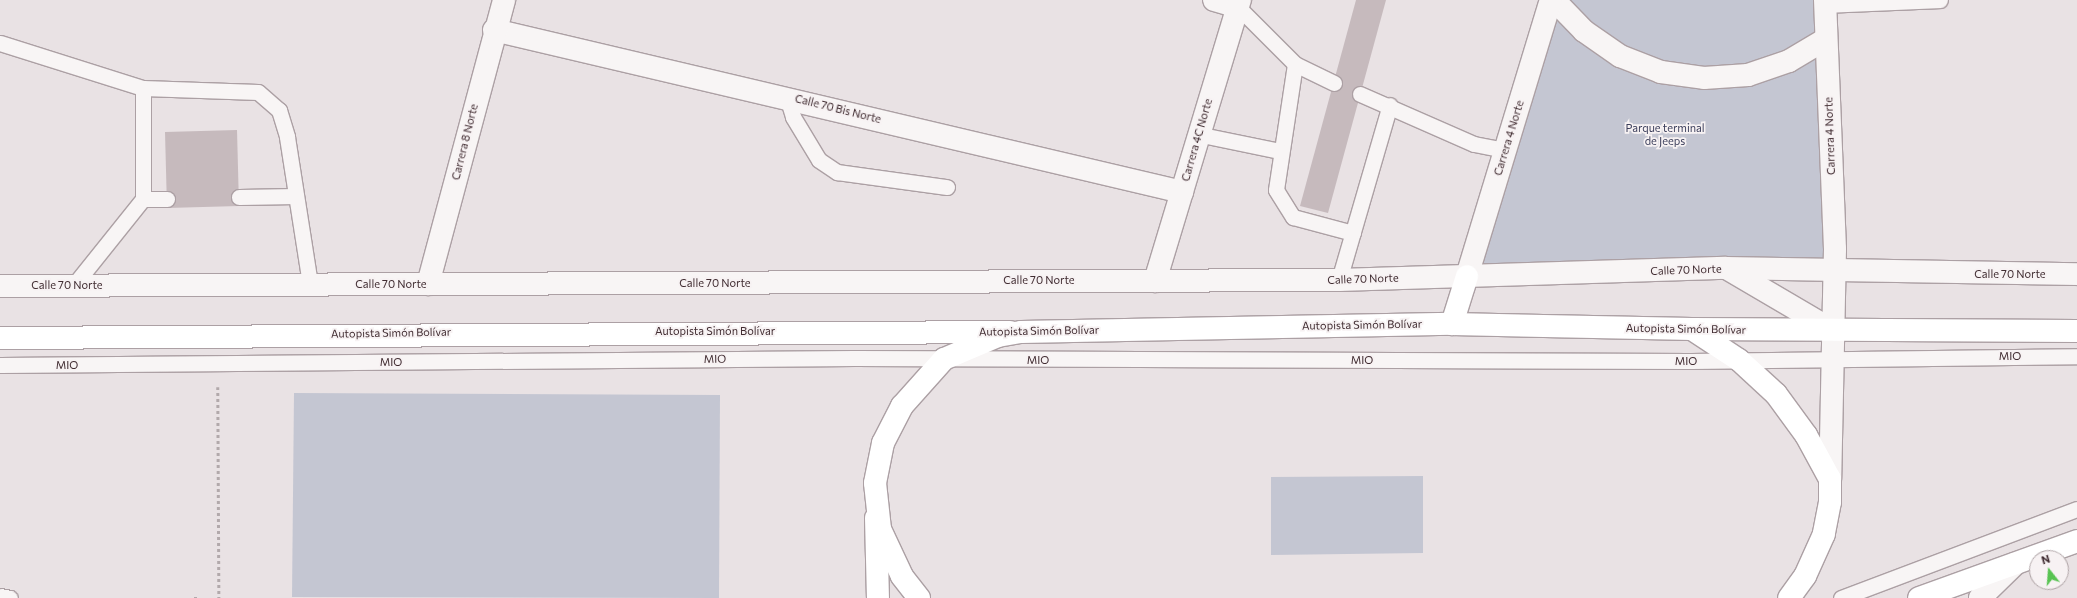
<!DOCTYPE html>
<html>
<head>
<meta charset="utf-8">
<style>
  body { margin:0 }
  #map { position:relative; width:2077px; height:598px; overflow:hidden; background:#e9e2e4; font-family:Commissioner,sans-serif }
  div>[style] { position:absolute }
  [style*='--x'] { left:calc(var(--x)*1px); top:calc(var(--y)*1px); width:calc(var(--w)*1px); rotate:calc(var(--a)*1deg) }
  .green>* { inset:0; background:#c4c6d2 }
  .building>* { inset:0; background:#c6babd }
  .path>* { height:2.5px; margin-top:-1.25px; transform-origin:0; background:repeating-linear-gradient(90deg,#b2a9ab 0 3px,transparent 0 6px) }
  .roads { filter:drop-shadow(1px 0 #aca0a4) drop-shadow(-1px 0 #aca0a4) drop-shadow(0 1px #aca0a4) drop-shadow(0 -1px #aca0a4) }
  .service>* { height:15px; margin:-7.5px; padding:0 7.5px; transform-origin:7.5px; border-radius:7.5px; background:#f8f5f5 }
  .minor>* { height:22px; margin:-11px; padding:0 11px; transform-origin:11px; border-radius:11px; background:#f8f5f5 }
  .tertiary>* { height:22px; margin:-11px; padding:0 11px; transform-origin:11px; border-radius:11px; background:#f8f5f5 }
  .primary>* { height:22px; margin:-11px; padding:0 11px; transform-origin:11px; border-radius:11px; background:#fff }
  .trunk>* { height:22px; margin:-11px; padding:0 11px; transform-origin:11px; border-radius:11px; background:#fff }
  span { translate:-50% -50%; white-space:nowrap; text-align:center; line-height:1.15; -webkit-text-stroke:3.5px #f7f2f3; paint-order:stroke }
  .street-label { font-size:11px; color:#402c31 }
  .park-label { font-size:11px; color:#3a3d5a }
  .north { position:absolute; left:2029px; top:550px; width:40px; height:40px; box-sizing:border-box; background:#f7f2f3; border:1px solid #aea3a5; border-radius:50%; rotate:343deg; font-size:11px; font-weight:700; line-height:16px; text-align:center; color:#402c31 }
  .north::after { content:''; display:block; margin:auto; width:14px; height:18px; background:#58c352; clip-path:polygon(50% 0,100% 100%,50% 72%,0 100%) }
</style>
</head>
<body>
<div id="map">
  <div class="green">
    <div style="clip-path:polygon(1551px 0,1825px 0,1834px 272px,1467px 276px)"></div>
    <div style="clip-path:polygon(294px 393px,720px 395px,719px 598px,292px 597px)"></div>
    <div style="clip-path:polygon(1423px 476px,1423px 553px,1271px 555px,1271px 477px)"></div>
  </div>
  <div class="building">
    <div style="clip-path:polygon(1356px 0,1386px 0,1328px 213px,1300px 206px)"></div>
    <div style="clip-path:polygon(237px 130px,239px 206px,167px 208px,165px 132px)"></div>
  </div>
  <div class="path">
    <div style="--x:218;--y:387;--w:211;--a:89.7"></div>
    <div style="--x:194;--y:598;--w:3;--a:0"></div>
  </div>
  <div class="roads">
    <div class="service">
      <div style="--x:1825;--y:5;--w:115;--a:-2.5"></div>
      <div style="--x:1238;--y:7;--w:81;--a:45"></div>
      <div style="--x:0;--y:43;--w:150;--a:17.5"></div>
      <div style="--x:143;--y:88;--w:115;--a:2"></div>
      <div style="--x:258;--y:92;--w:28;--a:41"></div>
      <div style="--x:279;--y:110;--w:28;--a:73"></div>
      <div style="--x:287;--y:137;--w:149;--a:81.1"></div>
      <div style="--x:1334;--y:83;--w:43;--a:-154"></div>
      <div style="--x:1295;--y:64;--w:127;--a:98.6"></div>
      <div style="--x:1276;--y:190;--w:32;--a:58"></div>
      <div style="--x:1293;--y:217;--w:62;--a:14.9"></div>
      <div style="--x:1360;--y:94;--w:124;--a:23.7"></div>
      <div style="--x:1474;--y:144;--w:32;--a:11"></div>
      <div style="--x:787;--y:97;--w:21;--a:73"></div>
      <div style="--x:793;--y:117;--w:50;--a:58.8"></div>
      <div style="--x:819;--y:160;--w:22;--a:34"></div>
      <div style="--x:837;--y:172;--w:111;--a:7.8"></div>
      <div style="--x:1197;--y:134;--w:85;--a:11.6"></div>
      <div style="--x:239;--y:197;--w:57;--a:-1"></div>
      <div style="--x:143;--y:199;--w:24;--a:0"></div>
      <div style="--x:1339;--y:280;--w:182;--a:-73.8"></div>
      <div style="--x:74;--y:285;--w:110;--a:-51.3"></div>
      <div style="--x:143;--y:199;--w:111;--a:-90"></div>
      <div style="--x:0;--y:365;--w:854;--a:-0.47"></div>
      <div style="--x:854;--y:358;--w:837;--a:0.21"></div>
      <div style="--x:1691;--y:361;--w:386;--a:-0.7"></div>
      <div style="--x:0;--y:596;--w:10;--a:11"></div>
      <div style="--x:1841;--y:598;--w:252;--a:-20.7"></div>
    </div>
    <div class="minor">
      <div style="--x:1214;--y:0;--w:25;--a:16"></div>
      <div style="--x:494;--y:30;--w:707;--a:13.25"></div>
      <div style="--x:1155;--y:281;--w:294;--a:-73.2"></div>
      <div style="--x:428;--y:284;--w:294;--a:-75"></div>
      <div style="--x:1980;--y:598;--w:49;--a:-44.2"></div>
    </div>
    <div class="tertiary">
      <div style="--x:1554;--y:0;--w:43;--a:45.9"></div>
      <div style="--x:1584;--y:31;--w:44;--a:34.8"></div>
      <div style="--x:1620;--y:56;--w:44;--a:21.3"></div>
      <div style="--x:1661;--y:72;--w:43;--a:7.9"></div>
      <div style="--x:1704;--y:78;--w:44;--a:-3.9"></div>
      <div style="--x:1748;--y:75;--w:43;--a:-18.9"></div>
      <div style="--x:1789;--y:61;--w:43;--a:-30.7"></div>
      <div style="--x:1825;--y:0;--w:249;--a:87.7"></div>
      <div style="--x:1835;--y:249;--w:230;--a:91.2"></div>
      <div style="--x:1728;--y:269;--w:121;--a:30.4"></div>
      <div style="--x:1467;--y:276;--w:288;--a:-73.1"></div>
      <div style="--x:0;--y:286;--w:1339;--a:-0.26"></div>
      <div style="--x:1339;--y:280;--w:387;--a:-1.8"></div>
      <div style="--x:1726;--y:268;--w:351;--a:1"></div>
    </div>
    <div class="primary">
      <div style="--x:0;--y:338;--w:1010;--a:-0.34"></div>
      <div style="--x:876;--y:518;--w:80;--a:88.6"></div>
    </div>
    <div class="trunk">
      <div style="--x:1452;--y:324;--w:50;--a:-72.6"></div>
      <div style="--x:1692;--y:329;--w:56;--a:33.4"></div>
      <div style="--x:1739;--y:360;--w:50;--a:42.6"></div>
      <div style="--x:1776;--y:394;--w:51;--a:53.8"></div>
      <div style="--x:1806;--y:435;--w:50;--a:61.4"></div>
      <div style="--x:1830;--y:479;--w:23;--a:90"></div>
      <div style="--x:1830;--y:502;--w:33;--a:101"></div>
      <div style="--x:1824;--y:534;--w:46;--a:114.3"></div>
      <div style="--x:1805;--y:576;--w:27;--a:126"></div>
      <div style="--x:919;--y:598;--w:28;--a:-128"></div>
      <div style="--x:902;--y:576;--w:52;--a:-115.1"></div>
      <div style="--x:880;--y:529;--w:46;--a:-96.2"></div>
      <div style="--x:875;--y:483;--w:41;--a:-78.7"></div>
      <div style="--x:883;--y:443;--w:42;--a:-62.8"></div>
      <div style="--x:902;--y:406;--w:63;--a:-48.2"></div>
      <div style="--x:944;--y:359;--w:59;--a:-23.1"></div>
      <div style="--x:998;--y:336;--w:23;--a:-10"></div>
      <div style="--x:1021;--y:332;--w:431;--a:-1.1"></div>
      <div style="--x:1452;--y:324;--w:240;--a:1.2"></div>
      <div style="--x:1692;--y:329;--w:385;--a:0.3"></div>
      <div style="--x:1919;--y:598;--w:168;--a:-19.8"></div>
    </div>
  </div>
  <div class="street-label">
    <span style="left:838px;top:109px;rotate:14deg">Calle 70 Bis Norte</span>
    <span style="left:1830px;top:136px;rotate:-92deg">Carrera 4 Norte</span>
    <span style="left:1509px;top:138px;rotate:-73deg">Carrera 4 Norte</span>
    <span style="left:1197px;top:140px;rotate:-74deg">Carrera 4C Norte</span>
    <span style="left:465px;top:142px;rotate:-76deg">Carrera 8 Norte</span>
    <span style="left:1686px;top:270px;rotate:-2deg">Calle 70 Norte</span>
    <span style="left:2010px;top:274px">Calle 70 Norte</span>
    <span style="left:1363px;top:279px;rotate:-2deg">Calle 70 Norte</span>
    <span style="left:1039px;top:280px">Calle 70 Norte</span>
    <span style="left:715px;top:283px">Calle 70 Norte</span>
    <span style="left:391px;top:284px">Calle 70 Norte</span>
    <span style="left:67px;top:285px">Calle 70 Norte</span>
    <span style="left:1362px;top:325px;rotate:-1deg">Autopista Simón Bolívar</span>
    <span style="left:1686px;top:329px;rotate:1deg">Autopista Simón Bolívar</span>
    <span style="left:715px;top:331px">Autopista Simón Bolívar</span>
    <span style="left:1039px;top:331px;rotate:-1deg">Autopista Simón Bolívar</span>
    <span style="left:391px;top:333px;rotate:-1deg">Autopista Simón Bolívar</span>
    <span style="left:2010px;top:356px">MIO</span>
    <span style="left:715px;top:359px;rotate:-1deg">MIO</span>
    <span style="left:1038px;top:360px">MIO</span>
    <span style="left:1362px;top:360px">MIO</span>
    <span style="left:1686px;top:361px">MIO</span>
    <span style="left:391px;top:362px">MIO</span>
    <span style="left:67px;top:365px">MIO</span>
  </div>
  <div class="park-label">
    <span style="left:1665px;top:135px">Parque terminal<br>de Jeeps</span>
  </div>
  <div class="north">N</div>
</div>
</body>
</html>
